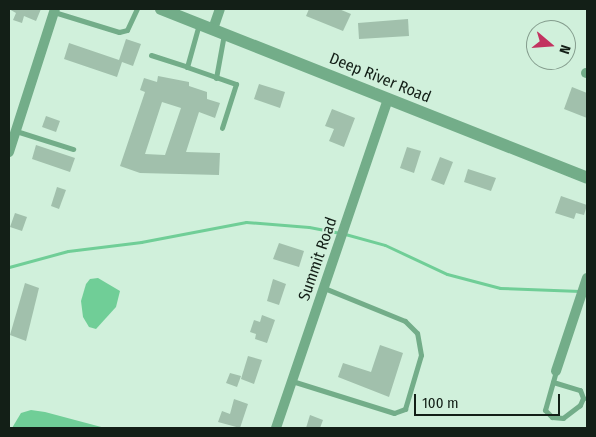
<!DOCTYPE html>
<html>
<head>
<meta charset="utf-8">
<style>
  body { margin:0 }
  #map { position:relative; width:596px; height:437px; overflow:hidden; background:#d0f0db; font-family:"Fira Sans Condensed",sans-serif }
  div>[style] { position:absolute }
  [style*='--x'] { left:calc(var(--x)*1px); top:calc(var(--y)*1px); width:calc(var(--w)*1px); rotate:calc(var(--a)*1deg) }
  .water>* { inset:0; background:#70ce97 }
  .stream>* { height:3px; margin:-1.5px; padding:0 1.5px; transform-origin:1.5px; border-radius:1.5px; background:#70ce97 }
  .building>* { inset:0; background:#a1c0ac }
  .service>* { height:5px; margin:-2.5px; padding:0 2.5px; transform-origin:2.5px; border-radius:2.5px; background:#73ad89 }
  .minor>* { height:10px; margin:-5px; padding:0 5px; transform-origin:5px; border-radius:5px; background:#73ad89 }
  .tertiary>* { height:12px; margin:-6px; padding:0 6px; transform-origin:6px; border-radius:6px; background:#73ad89 }
  span { translate:-50% -50%; white-space:nowrap; text-align:center; line-height:1.15; -webkit-text-stroke:4px #d0f0db; paint-order:stroke }
  .street-label { font-size:16px; color:#131f17 }
  .frame { position:absolute; inset:0; border:10px solid #131f17; pointer-events:none }
  .north { position:absolute; left:526px; top:20px; width:50px; height:50px; box-sizing:border-box; background:#d0f0db; border:1px solid #849c8d; border-radius:50%; rotate:108deg; font-size:14px; font-weight:700; line-height:20px; text-align:center; color:#131f17 }
  .north::after { content:''; display:block; margin:auto; width:18px; height:22px; background:#c23360; clip-path:polygon(50% 0,100% 100%,50% 72%,0 100%) }
  .scale { position:absolute; left:414px; top:394px; width:146px; height:22px; box-sizing:border-box; border:2px solid #131f17; border-top:0; padding-left:6px; font-size:15px; line-height:18px; white-space:nowrap; color:#131f17; -webkit-text-stroke:4px #d0f0db; paint-order:stroke }
</style>
</head>
<body>
<div id="map">
  <div class="water">
    <div style="clip-path:polygon(98px 278px,120px 291px,116px 307px,96px 329px,89px 327px,83px 317px,81px 301px,86px 284px,90px 279px)"></div>
    <div style="clip-path:polygon(31px 410px,45px 412px,105px 428px,12px 428px,21px 413px)"></div>
  </div>
  <div class="stream">
    <div style="--x:9;--y:267;--w:61;--a:-15.2"></div>
    <div style="--x:68;--y:251;--w:74;--a:-7"></div>
    <div style="--x:141;--y:242;--w:107;--a:-10.8"></div>
    <div style="--x:246;--y:222;--w:63;--a:4.5"></div>
    <div style="--x:309;--y:227;--w:37;--a:11"></div>
    <div style="--x:345;--y:234;--w:41;--a:15.4"></div>
    <div style="--x:385;--y:245;--w:68;--a:25.1"></div>
    <div style="--x:447;--y:274;--w:55;--a:14.8"></div>
    <div style="--x:500;--y:288;--w:80;--a:2.1"></div>
  </div>
  <div class="building">
    <div style="clip-path:polygon(9px 9px,41px 9px,36px 21px,24px 16px,22px 23px,13px 20px,16px 13px)"></div>
    <div style="clip-path:polygon(309px 9px,339px 9px,351px 14px,343px 31px,306px 16px)"></div>
    <div style="clip-path:polygon(408px 19px,409px 36px,359px 39px,358px 23px)"></div>
    <div style="clip-path:polygon(126px 39px,141px 44px,133px 66px,122px 62px,117px 77px,64px 59px,69px 43px,119px 60px)"></div>
    <div style="clip-path:polygon(evenodd,158px 76px,189px 82px,189px 86px,207px 92px,207px 99px,220px 103px,215px 118px,199px 112px,186px 152px,220px 153px,219px 175px,140px 173px,120px 166px,145px 92px,140px 90px,144px 78px,157px 82px,158px 76px,162px 102px,181px 108px,165px 155px,145px 154px,162px 102px)"></div>
    <div style="clip-path:polygon(259px 84px,285px 92px,280px 108px,254px 99px)"></div>
    <div style="clip-path:polygon(572px 87px,587px 93px,587px 118px,564px 109px)"></div>
    <div style="clip-path:polygon(332px 109px,355px 118px,344px 147px,329px 141px,334px 129px,325px 126px)"></div>
    <div style="clip-path:polygon(46px 116px,60px 121px,56px 132px,42px 127px)"></div>
    <div style="clip-path:polygon(36px 145px,75px 158px,70px 172px,32px 159px)"></div>
    <div style="clip-path:polygon(407px 147px,421px 151px,414px 173px,400px 168px)"></div>
    <div style="clip-path:polygon(440px 157px,453px 162px,444px 185px,431px 180px)"></div>
    <div style="clip-path:polygon(468px 169px,496px 178px,491px 191px,464px 182px)"></div>
    <div style="clip-path:polygon(57px 187px,66px 190px,59px 209px,51px 206px)"></div>
    <div style="clip-path:polygon(561px 196px,587px 205px,584px 215px,576px 213px,574px 219px,555px 213px)"></div>
    <div style="clip-path:polygon(15px 213px,27px 217px,22px 231px,10px 227px)"></div>
    <div style="clip-path:polygon(279px 243px,304px 251px,299px 267px,273px 259px)"></div>
    <div style="clip-path:polygon(273px 279px,286px 284px,279px 305px,267px 301px)"></div>
    <div style="clip-path:polygon(25px 283px,39px 288px,26px 341px,10px 335px)"></div>
    <div style="clip-path:polygon(262px 315px,275px 320px,267px 343px,255px 339px,256px 334px,250px 332px,254px 320px,260px 322px)"></div>
    <div style="clip-path:polygon(380px 345px,403px 353px,389px 397px,338px 377px,343px 363px,371px 372px)"></div>
    <div style="clip-path:polygon(248px 356px,262px 360px,254px 384px,241px 379px)"></div>
    <div style="clip-path:polygon(230px 373px,241px 376px,237px 387px,226px 383px)"></div>
    <div style="clip-path:polygon(234px 399px,248px 404px,240px 428px,218px 422px,222px 411px,230px 414px)"></div>
    <div style="clip-path:polygon(310px 415px,323px 420px,320px 428px,306px 428px)"></div>
  </div>
  <div class="service">
    <div style="--x:54;--y:12;--w:68;--a:17.1"></div>
    <div style="--x:119;--y:32;--w:8;--a:-14"></div>
    <div style="--x:127;--y:30;--w:23;--a:-65"></div>
    <div style="--x:151;--y:55;--w:38;--a:18"></div>
    <div style="--x:187;--y:67;--w:45;--a:-74.4"></div>
    <div style="--x:187;--y:67;--w:52;--a:19.1"></div>
    <div style="--x:236;--y:84;--w:46;--a:107.7"></div>
    <div style="--x:216;--y:78;--w:45;--a:-79.7"></div>
    <div style="--x:16;--y:131;--w:60;--a:17.5"></div>
    <div style="--x:292;--y:381;--w:107;--a:17.4"></div>
    <div style="--x:394;--y:413;--w:12;--a:-20"></div>
    <div style="--x:405;--y:409;--w:56;--a:-73.5"></div>
    <div style="--x:421;--y:355;--w:22;--a:-100"></div>
    <div style="--x:417;--y:333;--w:17;--a:-135"></div>
    <div style="--x:405;--y:321;--w:87;--a:-157.8"></div>
    <div style="--x:553;--y:382;--w:28;--a:17"></div>
    <div style="--x:580;--y:390;--w:9;--a:69"></div>
    <div style="--x:583;--y:398;--w:8;--a:113"></div>
    <div style="--x:580;--y:405;--w:21;--a:143"></div>
    <div style="--x:563;--y:418;--w:11;--a:-175"></div>
    <div style="--x:552;--y:417;--w:10;--a:-135"></div>
    <div style="--x:545;--y:410;--w:41;--a:-74.2"></div>
  </div>
  <div class="minor">
    <div style="--x:213;--y:29;--w:21;--a:-71"></div>
    <div style="--x:586;--y:73;--w:1;--a:0"></div>
    <div style="--x:9;--y:152;--w:150;--a:-72.2"></div>
    <div style="--x:556;--y:371;--w:98;--a:-71.6"></div>
    <div style="--x:276;--y:428;--w:348;--a:-71.2"></div>
  </div>
  <div class="tertiary">
    <div style="--x:161;--y:9;--w:458;--a:21.6"></div>
  </div>
  <div class="street-label">
    <span style="left:380px;top:78px;rotate:22deg">Deep River Road</span>
    <span style="left:318px;top:259px;rotate:-71deg">Summit Road</span>
  </div>
  <div class="frame"></div>
  <div class="north">N</div>
  <div class="scale">100 m</div>
</div>
</body>
</html>
